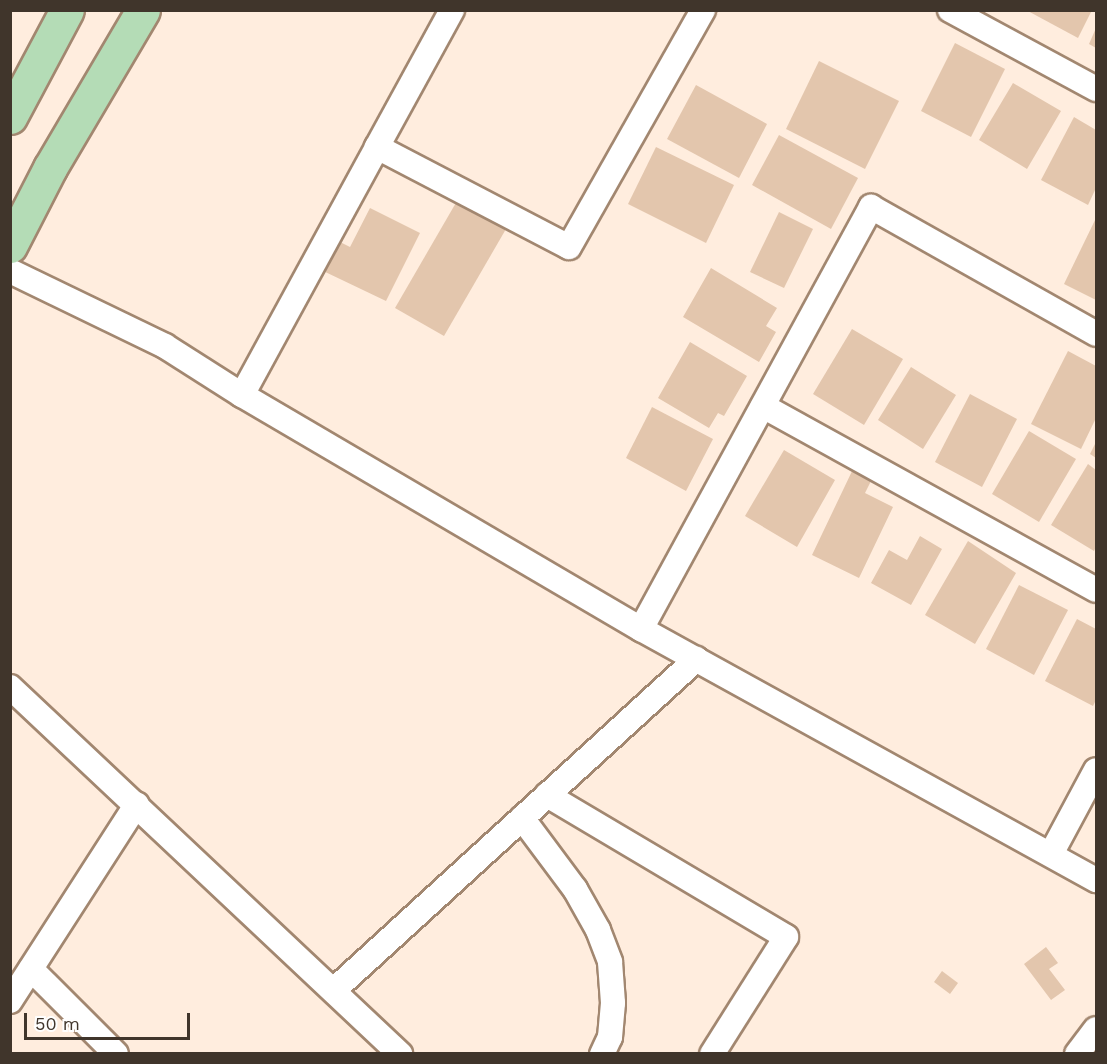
<!DOCTYPE html>
<html>
<head>
<meta charset="utf-8">
<style>
  body { margin:0 }
  #map { position:relative; width:1107px; height:1064px; overflow:hidden; background:#ffedde; font-family:"Work Sans",sans-serif }
  div>[style] { position:absolute }
  [style*='--x'] { left:calc(var(--x)*1px); top:calc(var(--y)*1px); width:calc(var(--w)*1px); rotate:calc(var(--a)*1deg) }
  .building>* { inset:0; background:#e3c6ad }
  .roads { filter:drop-shadow(2px 0 #a28770) drop-shadow(-2px 0 #a28770) drop-shadow(0 2px #a28770) drop-shadow(0 -2px #a28770) }
  .minor>* { height:24px; margin:-12px; padding:0 12px; transform-origin:12px; border-radius:12px; background:#fff }
  .primary>* { height:33px; margin:-16.5px; padding:0 16.5px; transform-origin:16.5px; border-radius:16.5px; background:#b4dcb6 }
  span { translate:-50% -50%; white-space:nowrap; text-align:center; line-height:1.15; -webkit-text-stroke:4.5px #fefefe; paint-order:stroke }
  .frame { position:absolute; inset:0; border:12px solid #40352b; pointer-events:none }
  .scale { position:absolute; left:24px; top:1013px; width:166px; height:27px; box-sizing:border-box; border:3px solid #40352b; border-top:0; padding-left:8px; font-size:18px; line-height:21px; white-space:nowrap; color:#40352b; -webkit-text-stroke:4px #fefefe; paint-order:stroke }
</style>
</head>
<body>
<div id="map">
  <div class="building">
    <div style="clip-path:polygon(1026px 10px,1092px 10px,1078px 38px)"></div>
    <div style="clip-path:polygon(1096px 28px,1096px 48px,1089px 44px)"></div>
    <div style="clip-path:polygon(955px 43px,1005px 69px,971px 137px,921px 111px)"></div>
    <div style="clip-path:polygon(819px 61px,899px 101px,865px 169px,786px 129px)"></div>
    <div style="clip-path:polygon(1013px 83px,1061px 111px,1027px 169px,979px 140px)"></div>
    <div style="clip-path:polygon(696px 85px,767px 124px,739px 178px,667px 139px)"></div>
    <div style="clip-path:polygon(1074px 117px,1096px 130px,1096px 188px,1088px 205px,1041px 180px)"></div>
    <div style="clip-path:polygon(779px 135px,858px 178px,831px 229px,752px 185px)"></div>
    <div style="clip-path:polygon(656px 147px,734px 185px,706px 243px,628px 204px)"></div>
    <div style="clip-path:polygon(457px 201px,506px 229px,444px 336px,395px 308px)"></div>
    <div style="clip-path:polygon(370px 208px,420px 233px,386px 301px,319px 269px,334px 239px,350px 247px)"></div>
    <div style="clip-path:polygon(779px 212px,813px 229px,784px 288px,750px 272px)"></div>
    <div style="clip-path:polygon(1096px 218px,1096px 300px,1064px 284px)"></div>
    <div style="clip-path:polygon(711px 268px,777px 308px,766px 326px,776px 332px,759px 362px,683px 317px)"></div>
    <div style="clip-path:polygon(852px 329px,903px 359px,864px 425px,813px 394px)"></div>
    <div style="clip-path:polygon(690px 342px,747px 376px,724px 416px,718px 413px,709px 428px,658px 398px)"></div>
    <div style="clip-path:polygon(1068px 351px,1096px 366px,1096px 418px,1081px 449px,1031px 424px)"></div>
    <div style="clip-path:polygon(911px 367px,956px 395px,923px 449px,878px 420px)"></div>
    <div style="clip-path:polygon(970px 394px,1017px 419px,982px 487px,935px 462px)"></div>
    <div style="clip-path:polygon(652px 407px,713px 439px,686px 491px,626px 458px)"></div>
    <div style="clip-path:polygon(1029px 431px,1076px 459px,1039px 522px,992px 494px)"></div>
    <div style="clip-path:polygon(1096px 442px,1096px 458px,1090px 454px)"></div>
    <div style="clip-path:polygon(784px 450px,835px 480px,797px 547px,745px 516px)"></div>
    <div style="clip-path:polygon(1088px 464px,1096px 470px,1096px 547px,1094px 551px,1051px 525px)"></div>
    <div style="clip-path:polygon(854px 467px,873px 477px,865px 493px,893px 507px,859px 578px,812px 555px)"></div>
    <div style="clip-path:polygon(920px 536px,942px 549px,911px 605px,871px 583px,889px 550px,907px 560px)"></div>
    <div style="clip-path:polygon(968px 541px,1016px 573px,975px 644px,925px 615px)"></div>
    <div style="clip-path:polygon(1019px 585px,1068px 610px,1034px 675px,986px 649px)"></div>
    <div style="clip-path:polygon(1077px 619px,1096px 629px,1096px 700px,1093px 706px,1045px 681px)"></div>
    <div style="clip-path:polygon(1046px 947px,1058px 963px,1049px 969px,1065px 990px,1051px 1000px,1024px 964px)"></div>
    <div style="clip-path:polygon(942px 971px,958px 983px,950px 994px,934px 982px)"></div>
  </div>
  <div class="roads">
    <div class="minor">
      <div style="--x:950;--y:10;--w:166;--a:28.4"></div>
      <div style="--x:377;--y:147;--w:156;--a:-61.3"></div>
      <div style="--x:10;--y:271;--w:172;--a:25.8"></div>
      <div style="--x:165;--y:346;--w:91;--a:32.5"></div>
      <div style="--x:242;--y:395;--w:463;--a:30.4"></div>
      <div style="--x:641;--y:629;--w:520;--a:28.88"></div>
      <div style="--x:242;--y:395;--w:282;--a:-61.4"></div>
      <div style="--x:377;--y:147;--w:216;--a:27.5"></div>
      <div style="--x:569;--y:247;--w:272;--a:-60.5"></div>
      <div style="--x:763;--y:406;--w:380;--a:28.9"></div>
      <div style="--x:641;--y:629;--w:481;--a:-61.4"></div>
      <div style="--x:871;--y:207;--w:258;--a:29.4"></div>
      <div style="--x:10;--y:687;--w:536;--a:43.26"></div>
      <div style="--x:547;--y:795;--w:278;--a:30.7"></div>
      <div style="--x:786;--y:937;--w:138;--a:122.3"></div>
      <div style="--x:522;--y:818;--w:89;--a:53.3"></div>
      <div style="--x:575;--y:889;--w:47;--a:60.7"></div>
      <div style="--x:598;--y:930;--w:34;--a:69"></div>
      <div style="--x:610;--y:962;--w:41;--a:85.8"></div>
      <div style="--x:613;--y:1003;--w:34;--a:95"></div>
      <div style="--x:610;--y:1037;--w:19;--a:115"></div>
      <div style="--x:1051;--y:854;--w:95;--a:-61.8"></div>
      <div style="--x:31;--y:969;--w:120;--a:45"></div>
      <div style="--x:334;--y:990;--w:491;--a:-42.4"></div>
      <div style="--x:10;--y:1001;--w:234;--a:-57.2"></div>
      <div style="--x:1077;--y:1054;--w:31;--a:-53"></div>
    </div>
    <div class="primary">
      <div style="--x:10;--y:117;--w:121;--a:-62"></div>
      <div style="--x:10;--y:246;--w:88;--a:-62.9"></div>
      <div style="--x:50;--y:168;--w:183;--a:-59.5"></div>
    </div>
  </div>
  <div class="frame"></div>
  <div class="scale">50 m</div>
</div>
</body>
</html>
